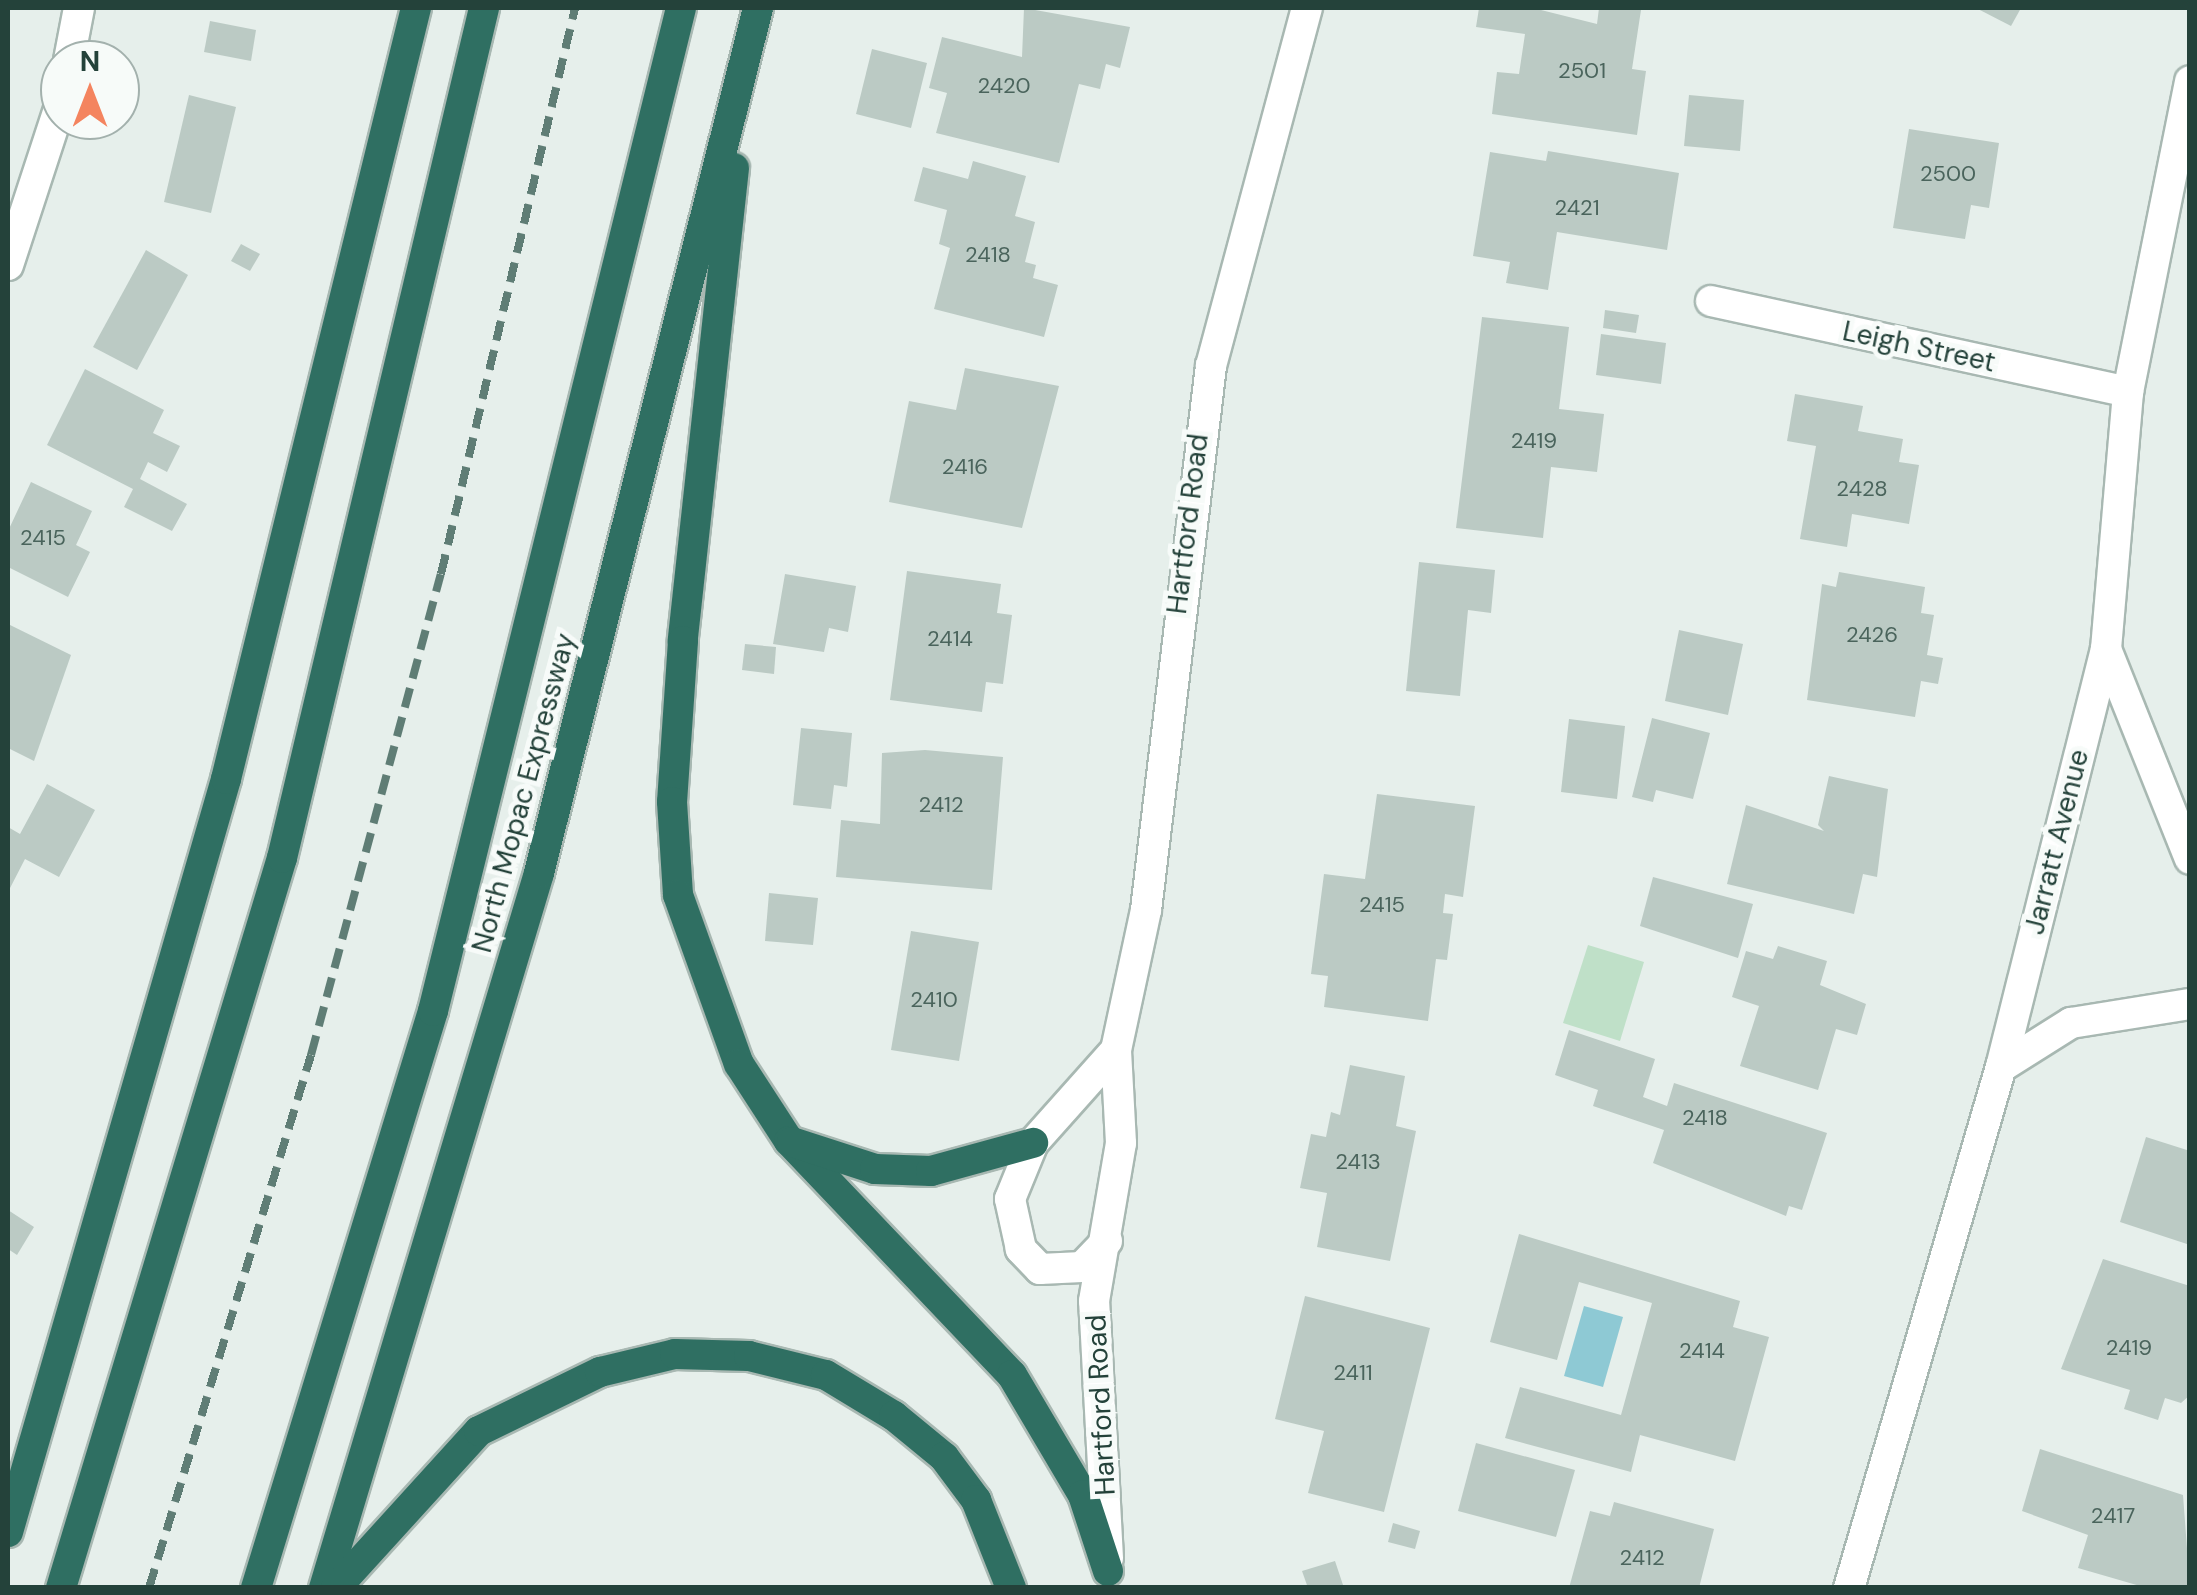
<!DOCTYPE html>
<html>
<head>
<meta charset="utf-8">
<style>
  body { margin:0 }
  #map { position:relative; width:2197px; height:1595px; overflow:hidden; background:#e6efeb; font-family:"DM Sans",sans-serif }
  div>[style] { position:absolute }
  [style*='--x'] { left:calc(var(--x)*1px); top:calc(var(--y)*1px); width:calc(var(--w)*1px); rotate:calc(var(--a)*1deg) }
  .green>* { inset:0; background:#bfe0c8 }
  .water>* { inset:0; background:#8ec9d4 }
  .building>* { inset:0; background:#bbcac4 }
  .roads { filter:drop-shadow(2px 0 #a8b8b2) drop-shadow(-2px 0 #a8b8b2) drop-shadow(0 2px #a8b8b2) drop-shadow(0 -2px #a8b8b2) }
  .minor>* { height:30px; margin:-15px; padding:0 15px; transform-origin:15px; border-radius:15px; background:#fff }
  .highway>* { height:30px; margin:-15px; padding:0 15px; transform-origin:15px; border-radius:15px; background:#2f6f62 }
  .rail>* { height:8px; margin-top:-4px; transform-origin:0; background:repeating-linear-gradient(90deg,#5f7d75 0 20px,transparent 0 30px) }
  span { translate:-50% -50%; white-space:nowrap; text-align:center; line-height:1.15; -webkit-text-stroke:10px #f7fbf9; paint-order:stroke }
  .number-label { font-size:22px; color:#4a645c }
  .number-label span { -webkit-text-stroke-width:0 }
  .street-label { font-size:28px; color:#24423a }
  .frame { position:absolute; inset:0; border:10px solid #24423a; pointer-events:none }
  .north { position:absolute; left:40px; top:40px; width:100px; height:100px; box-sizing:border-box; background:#f7fbf9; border:2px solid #a3b1ad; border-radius:50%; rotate:0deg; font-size:28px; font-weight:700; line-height:40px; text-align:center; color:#24423a }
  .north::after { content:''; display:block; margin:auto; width:35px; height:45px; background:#f4845f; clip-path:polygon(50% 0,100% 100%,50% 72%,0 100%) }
</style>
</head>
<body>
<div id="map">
  <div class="green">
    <div style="clip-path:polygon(1588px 945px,1644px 962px,1620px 1041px,1563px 1023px)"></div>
  </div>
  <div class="water">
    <div style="clip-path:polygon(1584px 1306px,1623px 1317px,1603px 1387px,1564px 1376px)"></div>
  </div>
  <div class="building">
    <div style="clip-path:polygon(1024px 8px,1130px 27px,1120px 68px,1106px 64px,1100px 89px,1079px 84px,1059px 163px,936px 133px,947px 93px,929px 88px,942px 37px,1022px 57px)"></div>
    <div style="clip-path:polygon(1479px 8px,1533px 8px,1597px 24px,1599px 8px,1641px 10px,1632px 69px,1646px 71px,1637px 135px,1492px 114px,1497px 72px,1519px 74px,1525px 34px,1476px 27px)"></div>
    <div style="clip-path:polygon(1976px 8px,2021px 8px,2011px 26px)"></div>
    <div style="clip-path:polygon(210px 21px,256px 30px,251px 61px,204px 52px)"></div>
    <div style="clip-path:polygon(872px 49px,927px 63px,911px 128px,856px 114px)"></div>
    <div style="clip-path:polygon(189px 95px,236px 107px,211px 213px,164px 202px)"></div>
    <div style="clip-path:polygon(1689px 95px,1744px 100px,1740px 151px,1684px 146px)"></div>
    <div style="clip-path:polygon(1909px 129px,1999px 143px,1989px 208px,1971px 205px,1965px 239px,1893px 228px)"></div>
    <div style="clip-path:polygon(1548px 151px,1679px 173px,1667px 250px,1557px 232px,1548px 290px,1506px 283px,1510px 262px,1473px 256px,1490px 152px,1546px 161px)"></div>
    <div style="clip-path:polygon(973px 161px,1026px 176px,1015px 216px,1035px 222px,1025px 262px,1036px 265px,1033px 278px,1058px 285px,1044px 337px,934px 309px,950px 248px,939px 244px,947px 210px,914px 201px,923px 167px,968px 179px)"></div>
    <div style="clip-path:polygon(241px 244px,260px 254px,250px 271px,231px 261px)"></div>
    <div style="clip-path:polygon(146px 250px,188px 275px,137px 370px,93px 347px)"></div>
    <div style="clip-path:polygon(1605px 310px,1639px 315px,1636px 333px,1603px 328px)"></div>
    <div style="clip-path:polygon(1482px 317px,1569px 327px,1559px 409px,1604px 414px,1597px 472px,1551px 467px,1543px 538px,1456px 528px)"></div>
    <div style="clip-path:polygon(1601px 334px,1666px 343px,1661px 384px,1596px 375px)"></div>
    <div style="clip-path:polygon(965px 368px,1059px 386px,1022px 528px,889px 502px,909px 401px,956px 410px)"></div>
    <div style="clip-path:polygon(85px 369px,164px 410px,153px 433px,180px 446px,167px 472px,148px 462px,140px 479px,187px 504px,172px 531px,124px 507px,133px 489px,47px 445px)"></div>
    <div style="clip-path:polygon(1795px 394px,1863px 406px,1858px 431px,1903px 439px,1899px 462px,1919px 465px,1909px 524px,1852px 514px,1847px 547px,1800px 539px,1816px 446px,1787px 441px)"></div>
    <div style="clip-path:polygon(31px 482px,92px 511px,76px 545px,90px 552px,68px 597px,8px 567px,8px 531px)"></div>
    <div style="clip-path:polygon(1419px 562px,1495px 570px,1491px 613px,1468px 610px,1460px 696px,1406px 691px)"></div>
    <div style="clip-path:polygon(907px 571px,1001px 584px,997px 613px,1012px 615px,1003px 684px,986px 682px,982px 712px,890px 700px)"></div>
    <div style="clip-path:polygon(1839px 572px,1925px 587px,1921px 613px,1934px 615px,1927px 655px,1943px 658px,1938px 684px,1921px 681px,1915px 717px,1807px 700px,1822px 584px,1836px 587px)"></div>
    <div style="clip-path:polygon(785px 574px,856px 586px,848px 632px,829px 628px,824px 652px,773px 644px)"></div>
    <div style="clip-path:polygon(8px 624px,71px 655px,34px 761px,8px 748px)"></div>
    <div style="clip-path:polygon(1679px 630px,1743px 644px,1728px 715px,1665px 701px)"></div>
    <div style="clip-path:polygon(745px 644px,776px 647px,774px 674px,742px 670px)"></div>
    <div style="clip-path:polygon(1652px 718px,1710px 733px,1693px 799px,1656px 790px,1653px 802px,1632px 797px)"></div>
    <div style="clip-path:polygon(1569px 719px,1625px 726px,1617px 799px,1561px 792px)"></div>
    <div style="clip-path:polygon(801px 728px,852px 733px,847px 787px,834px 785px,831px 809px,793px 805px)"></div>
    <div style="clip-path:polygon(925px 750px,1003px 757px,992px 890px,836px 877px,841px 820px,880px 824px,882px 753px)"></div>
    <div style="clip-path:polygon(1829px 776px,1888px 789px,1877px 877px,1863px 874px,1854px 914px,1727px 884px,1746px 805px,1824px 831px,1818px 825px)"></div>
    <div style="clip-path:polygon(47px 784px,95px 810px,59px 877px,25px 859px,8px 892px,8px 827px,20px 834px)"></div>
    <div style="clip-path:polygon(1377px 794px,1475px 806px,1463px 897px,1445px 894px,1443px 913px,1453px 914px,1447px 960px,1436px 959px,1428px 1021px,1324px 1007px,1328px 976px,1311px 974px,1324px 874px,1365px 879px)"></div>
    <div style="clip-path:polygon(1653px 877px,1753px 904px,1738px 958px,1640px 926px)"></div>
    <div style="clip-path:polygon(769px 893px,818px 898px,813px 945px,765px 941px)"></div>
    <div style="clip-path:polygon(911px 931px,979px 942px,959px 1061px,891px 1050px)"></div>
    <div style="clip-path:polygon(1778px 946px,1827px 961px,1820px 985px,1866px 1004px,1857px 1035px,1836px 1029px,1818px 1090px,1740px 1066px,1759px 1006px,1732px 997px,1746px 951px,1773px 959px)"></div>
    <div style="clip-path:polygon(1569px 1030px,1655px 1059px,1643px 1097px,1667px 1106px,1674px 1083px,1827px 1133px,1802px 1210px,1789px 1206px,1786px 1216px,1653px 1163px,1664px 1130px,1593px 1106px,1598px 1090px,1555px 1075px)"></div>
    <div style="clip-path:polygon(1350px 1065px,1405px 1076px,1396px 1126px,1416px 1131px,1390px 1261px,1317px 1247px,1327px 1193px,1300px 1188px,1311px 1134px,1326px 1137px,1331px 1112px,1340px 1115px)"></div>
    <div style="clip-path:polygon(2146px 1137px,2190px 1151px,2190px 1245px,2120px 1222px)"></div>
    <div style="clip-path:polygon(8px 1210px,34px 1227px,17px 1255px,8px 1249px)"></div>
    <div style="clip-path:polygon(1519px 1234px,1740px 1301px,1733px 1327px,1769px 1337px,1735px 1461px,1640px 1435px,1631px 1472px,1505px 1438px,1520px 1387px,1621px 1415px,1652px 1303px,1579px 1282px,1557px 1360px,1490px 1342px)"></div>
    <div style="clip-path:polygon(2103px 1259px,2190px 1286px,2190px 1395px,2181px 1403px,2165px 1398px,2158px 1420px,2124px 1409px,2130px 1390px,2061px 1369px)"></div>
    <div style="clip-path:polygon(1305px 1296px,1430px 1328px,1384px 1512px,1308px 1493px,1324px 1431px,1275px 1419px)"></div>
    <div style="clip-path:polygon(1476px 1443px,1575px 1470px,1556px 1537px,1458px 1511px)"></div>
    <div style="clip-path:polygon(2040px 1449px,2183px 1495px,2190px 1588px,2147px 1588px,2078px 1568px,2088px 1535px,2022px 1511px)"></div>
    <div style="clip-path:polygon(1614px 1502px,1714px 1529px,1699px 1588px,1569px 1588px,1590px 1511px,1610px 1516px)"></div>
    <div style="clip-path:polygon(1393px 1523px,1420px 1531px,1415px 1549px,1388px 1542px)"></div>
    <div style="clip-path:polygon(1335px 1561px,1344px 1588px,1308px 1588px,1302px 1571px)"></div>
  </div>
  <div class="roads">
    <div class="minor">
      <div style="--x:69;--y:60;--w:53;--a:-79.1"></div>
      <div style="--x:8;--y:265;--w:167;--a:-71.9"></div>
      <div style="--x:1711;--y:301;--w:427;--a:12.3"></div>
      <div style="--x:2106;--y:649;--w:226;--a:68.2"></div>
      <div style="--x:2001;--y:1067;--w:83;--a:-32.2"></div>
      <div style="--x:2071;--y:1023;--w:121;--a:-9.1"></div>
      <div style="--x:1107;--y:1241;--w:36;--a:134"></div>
      <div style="--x:1082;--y:1267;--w:42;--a:177.3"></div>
      <div style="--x:1040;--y:1269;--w:28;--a:-134"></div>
      <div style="--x:1021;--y:1249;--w:51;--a:-102.4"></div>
      <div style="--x:1010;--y:1199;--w:61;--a:-67.7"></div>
      <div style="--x:1033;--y:1143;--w:125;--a:-48.3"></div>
      <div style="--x:1108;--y:1558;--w:257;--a:-93.1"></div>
      <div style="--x:1094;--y:1301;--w:160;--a:-80.3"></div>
      <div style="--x:1121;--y:1143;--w:93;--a:-93.1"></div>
      <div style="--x:1116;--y:1050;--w:143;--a:-77.9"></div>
      <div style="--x:1146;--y:910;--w:548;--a:-83.19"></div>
      <div style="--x:1211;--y:366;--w:371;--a:-75"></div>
      <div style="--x:1849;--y:1588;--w:543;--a:-73.74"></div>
      <div style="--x:2001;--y:1067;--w:431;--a:-75.9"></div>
      <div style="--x:2106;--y:649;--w:258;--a:-85.1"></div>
      <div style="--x:2128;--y:392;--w:317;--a:-78.7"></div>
    </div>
    <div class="highway">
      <div style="--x:734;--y:168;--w:476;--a:96.2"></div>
      <div style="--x:683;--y:641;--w:161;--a:93.9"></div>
      <div style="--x:672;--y:802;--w:93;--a:86.3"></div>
      <div style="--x:678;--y:895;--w:180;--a:70.2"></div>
      <div style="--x:739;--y:1064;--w:92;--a:57"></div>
      <div style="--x:789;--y:1141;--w:323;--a:46.4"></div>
      <div style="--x:1012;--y:1375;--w:139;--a:59.4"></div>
      <div style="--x:1083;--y:1495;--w:80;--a:71.8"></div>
      <div style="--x:792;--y:1142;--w:87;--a:18"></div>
      <div style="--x:875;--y:1169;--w:56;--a:2"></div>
      <div style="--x:931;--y:1171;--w:106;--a:-15.4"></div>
      <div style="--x:8;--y:1532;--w:784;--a:-73.85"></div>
      <div style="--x:226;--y:779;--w:794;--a:-76.16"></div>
      <div style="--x:61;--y:1588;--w:763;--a:-73.16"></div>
      <div style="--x:282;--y:858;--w:874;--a:-76.63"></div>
      <div style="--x:256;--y:1588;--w:604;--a:-72.95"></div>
      <div style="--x:433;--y:1011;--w:1033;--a:-76.11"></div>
      <div style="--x:324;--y:1588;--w:747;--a:-73.26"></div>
      <div style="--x:539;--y:873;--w:892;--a:-75.79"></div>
      <div style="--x:336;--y:1588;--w:212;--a:-47.7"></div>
      <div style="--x:479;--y:1431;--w:135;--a:-26"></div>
      <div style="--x:600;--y:1372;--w:77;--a:-13.5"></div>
      <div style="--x:675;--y:1354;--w:74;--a:1.5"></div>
      <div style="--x:749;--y:1356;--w:79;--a:13.9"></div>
      <div style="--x:826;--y:1375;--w:79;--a:31.1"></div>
      <div style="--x:894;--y:1416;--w:65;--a:39.4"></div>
      <div style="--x:944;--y:1457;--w:54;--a:53.3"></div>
      <div style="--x:976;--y:1500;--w:95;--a:68.3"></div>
    </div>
  </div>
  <div class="rail">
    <div style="--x:149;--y:1588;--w:557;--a:-73.09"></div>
    <div style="--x:311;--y:1055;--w:498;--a:-74.9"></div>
    <div style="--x:441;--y:574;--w:582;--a:-76.68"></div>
  </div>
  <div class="number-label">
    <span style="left:1582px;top:71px">2501</span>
    <span style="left:1004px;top:86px">2420</span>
    <span style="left:1948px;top:174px">2500</span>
    <span style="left:1577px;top:208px">2421</span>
    <span style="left:988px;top:255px">2418</span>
    <span style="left:1534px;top:441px">2419</span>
    <span style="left:965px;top:467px">2416</span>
    <span style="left:1862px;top:489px">2428</span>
    <span style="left:43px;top:538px">2415</span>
    <span style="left:1872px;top:635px">2426</span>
    <span style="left:950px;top:639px">2414</span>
    <span style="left:941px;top:805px">2412</span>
    <span style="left:1382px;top:905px">2415</span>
    <span style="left:934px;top:1000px">2410</span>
    <span style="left:1705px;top:1118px">2418</span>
    <span style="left:1358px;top:1162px">2413</span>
    <span style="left:2129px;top:1348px">2419</span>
    <span style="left:1702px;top:1351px">2414</span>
    <span style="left:1353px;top:1373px">2411</span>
    <span style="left:2113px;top:1516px">2417</span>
    <span style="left:1642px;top:1558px">2412</span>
  </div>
  <div class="street-label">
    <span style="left:1919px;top:347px;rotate:12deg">Leigh Street</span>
    <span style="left:1188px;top:524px;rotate:-83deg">Hartford Road</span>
    <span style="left:524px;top:793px;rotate:-75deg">North Mopac Expressway</span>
    <span style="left:2057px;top:842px;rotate:-76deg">Jarratt Avenue</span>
    <span style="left:1101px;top:1405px;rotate:-93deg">Hartford Road</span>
  </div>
  <div class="frame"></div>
  <div class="north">N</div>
</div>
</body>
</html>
